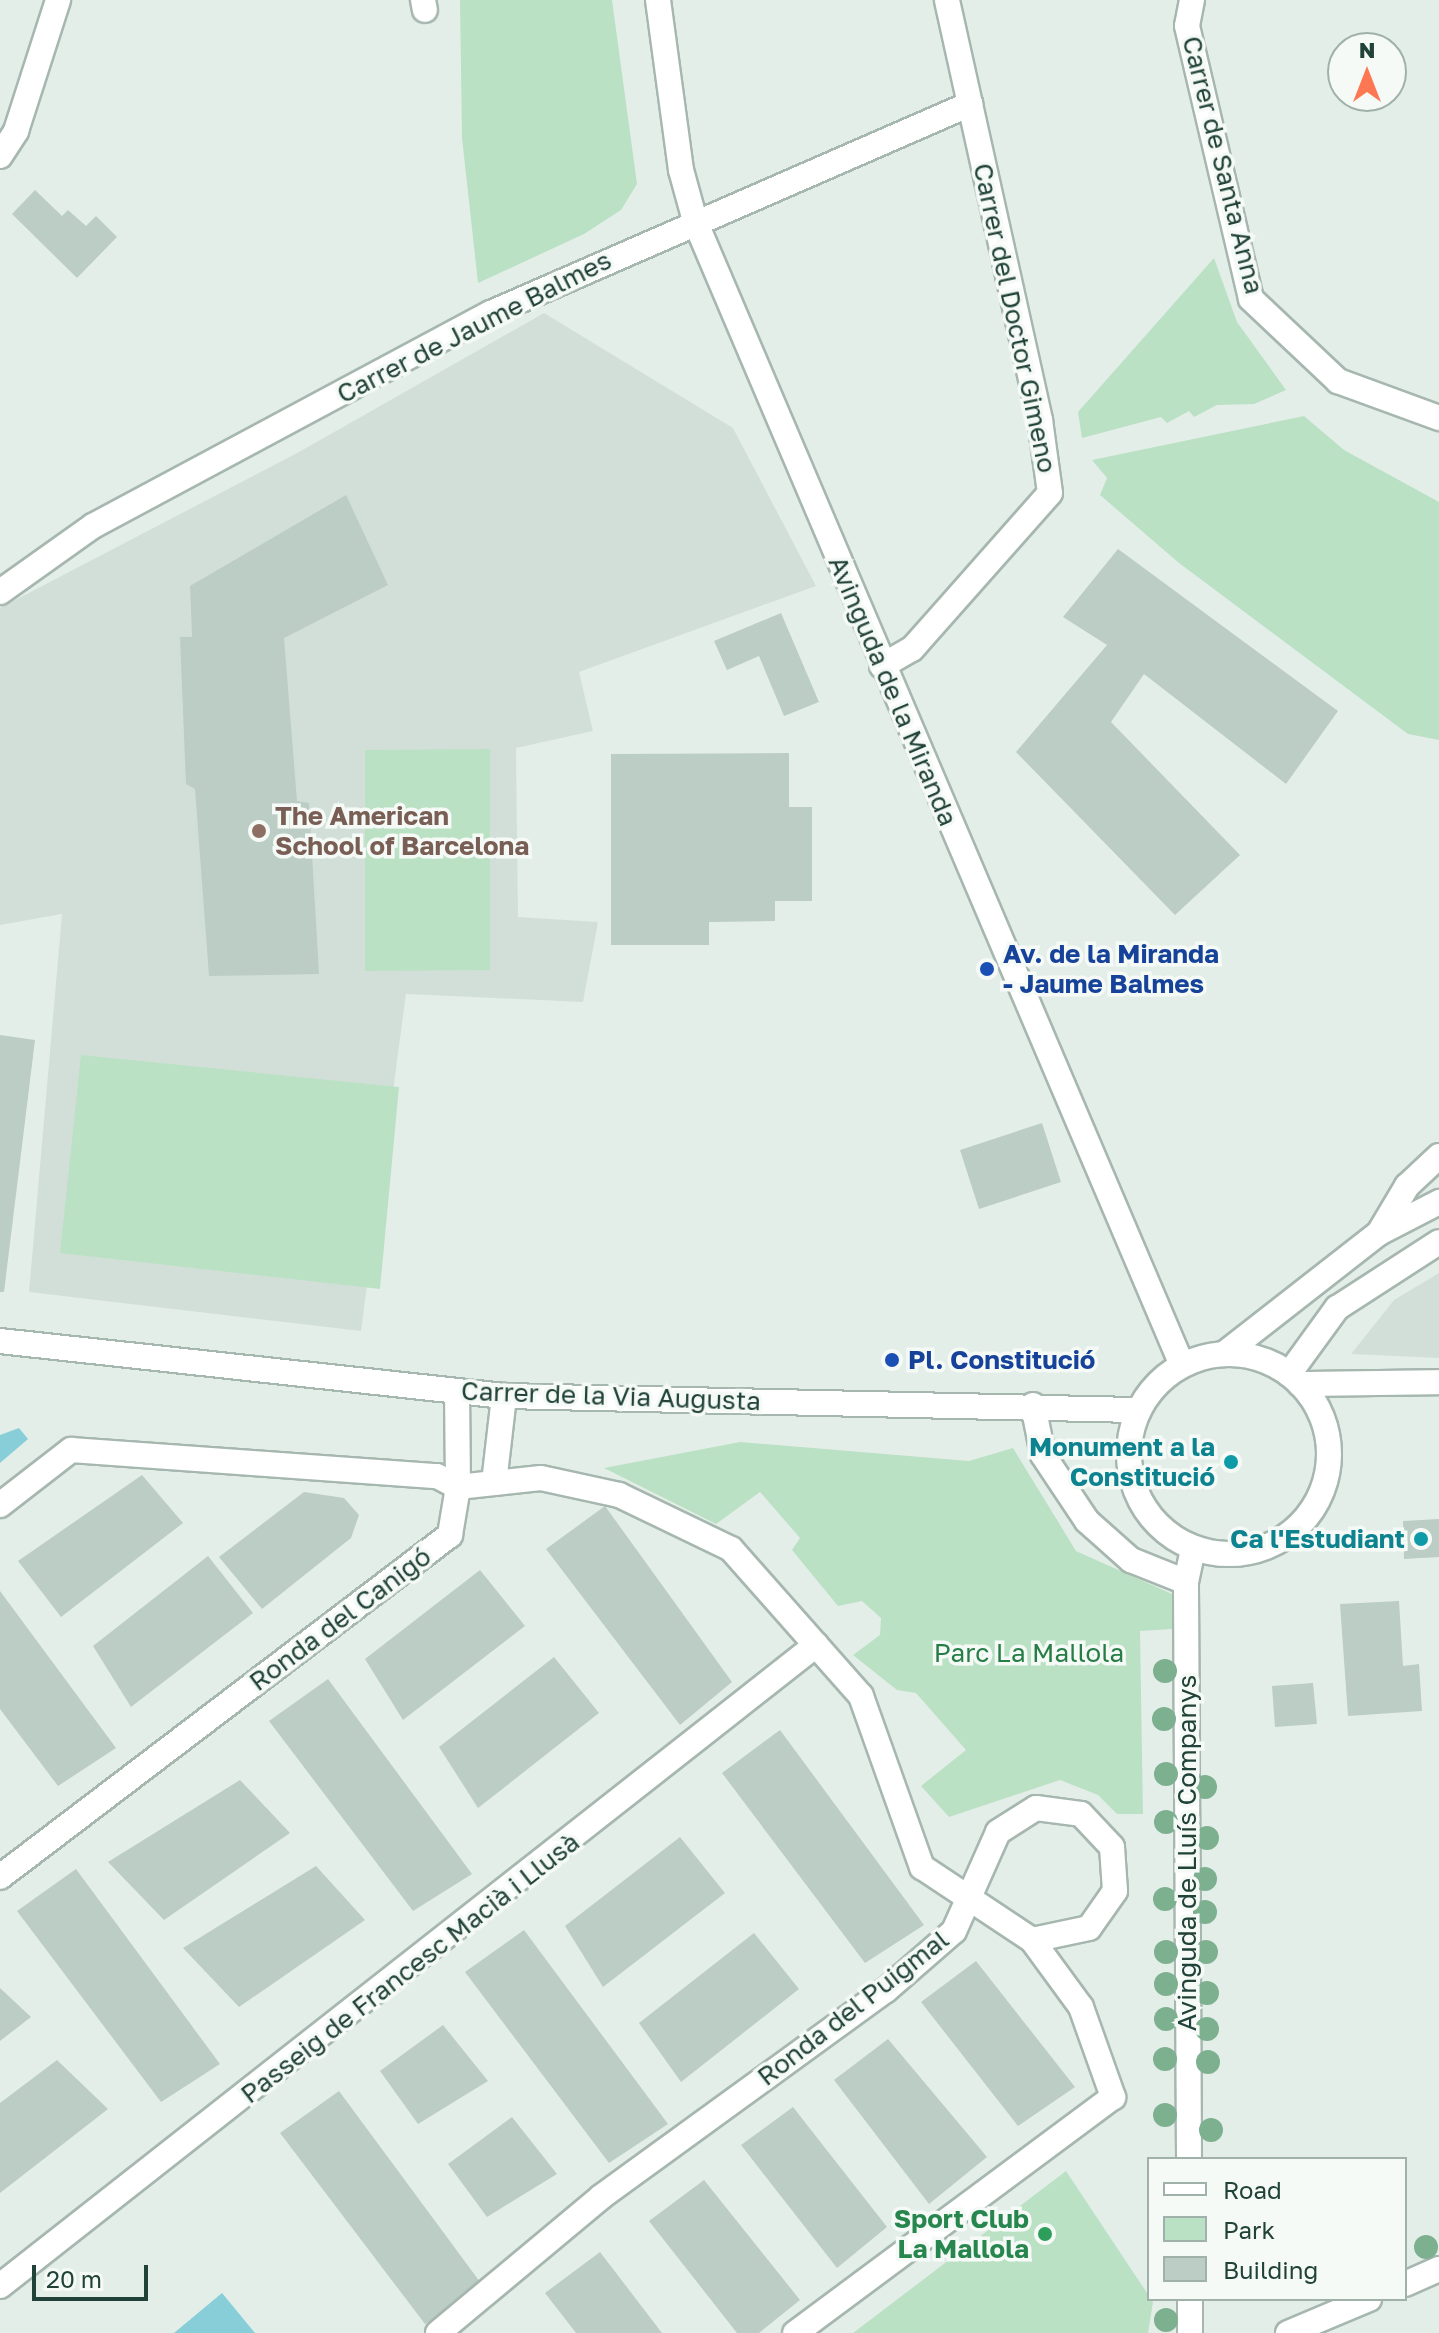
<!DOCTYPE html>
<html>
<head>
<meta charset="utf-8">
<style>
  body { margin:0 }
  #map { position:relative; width:1439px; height:2333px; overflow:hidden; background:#e4eee9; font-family:"Golos Text",sans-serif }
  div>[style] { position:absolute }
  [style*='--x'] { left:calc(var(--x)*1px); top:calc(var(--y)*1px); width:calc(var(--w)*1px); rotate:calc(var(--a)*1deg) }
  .built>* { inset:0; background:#d2dfd8 }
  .green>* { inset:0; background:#bbe1c4 }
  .water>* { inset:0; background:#87ced8 }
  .building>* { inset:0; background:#bbcdc5 }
  .roads { filter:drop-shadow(2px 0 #a6b7b0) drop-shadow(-2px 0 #a6b7b0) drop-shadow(0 2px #a6b7b0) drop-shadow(0 -2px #a6b7b0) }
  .pedestrian>* { height:24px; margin:-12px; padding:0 12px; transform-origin:12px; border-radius:12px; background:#fff }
  .minor>* { height:24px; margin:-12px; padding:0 12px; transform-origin:12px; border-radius:12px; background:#fff }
  .tertiary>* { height:24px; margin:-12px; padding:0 12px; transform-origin:12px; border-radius:12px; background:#fff }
  .tertiary>.ring { margin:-12px; padding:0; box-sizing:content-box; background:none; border:24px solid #fff; border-radius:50% }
  .trees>* { width:24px; height:24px; margin:-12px; border-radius:50%; background:#7cb08f }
  .dots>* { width:22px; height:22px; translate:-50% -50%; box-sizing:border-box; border:4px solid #f5faf7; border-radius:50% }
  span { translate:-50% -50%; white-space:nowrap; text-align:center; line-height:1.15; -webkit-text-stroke:7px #f5faf7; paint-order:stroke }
  .street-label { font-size:26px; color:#214238 }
  .education-label { font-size:26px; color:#785e54; font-weight:700 }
  .left { translate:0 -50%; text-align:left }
  .transit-label { font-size:26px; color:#164399; font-weight:700 }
  .culture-label { font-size:26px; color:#0d838f; font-weight:700 }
  .right { translate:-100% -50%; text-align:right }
  .park-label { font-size:26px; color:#277d46 }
  .leisure-label { font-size:26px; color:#27864d; font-weight:700 }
  .legend { position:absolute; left:1147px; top:2157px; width:260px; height:144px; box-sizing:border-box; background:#f5faf7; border:2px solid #a0b0ab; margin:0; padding:10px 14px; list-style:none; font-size:24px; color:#214238 }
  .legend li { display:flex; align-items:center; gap:16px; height:40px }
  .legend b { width:40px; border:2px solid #a0b0ab }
  .north { position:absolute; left:1327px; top:32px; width:80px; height:80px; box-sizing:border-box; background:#f5faf7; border:2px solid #a0b0ab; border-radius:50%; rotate:0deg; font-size:22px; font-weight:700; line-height:32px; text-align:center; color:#214238 }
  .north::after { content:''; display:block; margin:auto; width:28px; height:36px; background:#fd7753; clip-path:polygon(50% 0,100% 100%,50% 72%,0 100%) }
  .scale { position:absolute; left:32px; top:2265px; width:116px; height:36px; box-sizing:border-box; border:4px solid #214238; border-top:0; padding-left:10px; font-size:24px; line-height:28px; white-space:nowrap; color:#214238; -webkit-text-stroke:6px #f5faf7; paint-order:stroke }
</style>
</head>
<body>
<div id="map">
  <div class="built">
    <div style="clip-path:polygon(544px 313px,733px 428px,816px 586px,579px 672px,593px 731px,516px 748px,518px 917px,598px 922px,583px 1002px,406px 994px,361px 1331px,29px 1292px,62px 914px,0 925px,0 608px,299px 452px)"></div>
    <div style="clip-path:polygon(1439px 1273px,1439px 1358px,1351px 1354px,1394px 1300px)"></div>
  </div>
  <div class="green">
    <div style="clip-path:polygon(460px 0,612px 0,637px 184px,621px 210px,584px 234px,478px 283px,462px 138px)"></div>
    <div style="clip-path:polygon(1214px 258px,1237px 322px,1286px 390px,1254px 404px,1217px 405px,1194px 417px,1189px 411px,1167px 423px,1161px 417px,1082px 438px,1078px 412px)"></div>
    <div style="clip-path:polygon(1304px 416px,1344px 450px,1439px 502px,1439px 740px,1408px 734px,1179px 563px,1100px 495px,1107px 478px,1092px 460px)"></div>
    <div style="clip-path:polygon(490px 749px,490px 970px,365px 971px,365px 750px)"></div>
    <div style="clip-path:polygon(81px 1055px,399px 1087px,380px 1289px,60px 1253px)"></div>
    <div style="clip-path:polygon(740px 1442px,969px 1461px,1013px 1448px,1076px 1551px,1172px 1594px,1172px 1629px,1140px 1631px,1143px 1814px,1117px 1814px,1098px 1795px,1060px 1780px,949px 1817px,921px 1786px,966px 1750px,916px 1693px,897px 1690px,853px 1655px,880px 1635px,881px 1618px,862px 1601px,838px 1606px,792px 1550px,800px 1538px,760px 1492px,716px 1524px,604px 1468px)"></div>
    <div style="clip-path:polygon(1066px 2171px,1153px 2302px,1148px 2333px,853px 2333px)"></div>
  </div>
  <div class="water">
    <div style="clip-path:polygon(19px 1428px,28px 1439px,0 1463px,0 1435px)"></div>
    <div style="clip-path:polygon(222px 2293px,255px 2333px,174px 2333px)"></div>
  </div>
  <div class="building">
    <div style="clip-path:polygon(35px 190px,62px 216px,68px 210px,86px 226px,96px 216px,117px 237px,77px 278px,12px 214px)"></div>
    <div style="clip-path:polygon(346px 495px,388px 585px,284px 638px,297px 801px,309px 803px,319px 974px,209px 976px,195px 789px,186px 784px,180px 637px,192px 637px,190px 586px)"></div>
    <div style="clip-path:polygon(1118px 549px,1338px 711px,1286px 784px,1144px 674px,1111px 722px,1240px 855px,1175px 915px,1016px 752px,1107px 645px,1063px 617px)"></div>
    <div style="clip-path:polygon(781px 613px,819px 702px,784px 716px,759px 656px,727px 670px,714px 641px)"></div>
    <div style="clip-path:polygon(789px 753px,789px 807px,812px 807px,812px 901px,775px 901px,775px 921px,709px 922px,709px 945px,611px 945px,611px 754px)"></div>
    <div style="clip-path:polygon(0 1035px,35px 1040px,4px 1292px,0 1292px)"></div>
    <div style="clip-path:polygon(1042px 1123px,1061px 1182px,979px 1209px,960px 1150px)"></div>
    <div style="clip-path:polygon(142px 1475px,183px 1523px,61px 1617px,18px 1561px)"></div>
    <div style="clip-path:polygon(304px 1492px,344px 1498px,359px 1515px,351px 1538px,262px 1609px,219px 1557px)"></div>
    <div style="clip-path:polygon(605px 1506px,732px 1682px,680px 1725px,546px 1549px)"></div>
    <div style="clip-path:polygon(1439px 1519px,1439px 1557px,1404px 1559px,1403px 1521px)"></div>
    <div style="clip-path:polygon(208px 1556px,253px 1613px,131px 1707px,93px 1646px)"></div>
    <div style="clip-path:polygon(480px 1570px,525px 1626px,403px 1720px,365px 1659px)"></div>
    <div style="clip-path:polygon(0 1591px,116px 1748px,58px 1786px,0 1709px)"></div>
    <div style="clip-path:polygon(1399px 1601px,1403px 1666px,1419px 1664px,1422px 1711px,1348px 1716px,1340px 1604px)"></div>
    <div style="clip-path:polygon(554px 1657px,599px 1713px,478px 1808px,439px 1747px)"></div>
    <div style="clip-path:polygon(328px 1679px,472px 1874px,413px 1911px,269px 1721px)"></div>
    <div style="clip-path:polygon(1313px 1683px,1317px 1724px,1275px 1727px,1272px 1686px)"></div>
    <div style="clip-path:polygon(780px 1730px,924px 1925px,865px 1963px,722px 1773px)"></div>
    <div style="clip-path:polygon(240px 1780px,290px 1833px,164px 1920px,108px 1862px)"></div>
    <div style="clip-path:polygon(680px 1837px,725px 1893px,603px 1987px,565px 1926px)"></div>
    <div style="clip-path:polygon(316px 1866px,365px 1920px,239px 2007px,183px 1948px)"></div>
    <div style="clip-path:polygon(76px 1869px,220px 2064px,161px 2102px,17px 1911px)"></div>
    <div style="clip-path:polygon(524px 1930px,668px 2124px,609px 2163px,465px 1972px)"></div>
    <div style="clip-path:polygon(754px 1933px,799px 1989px,681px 2082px,639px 2023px)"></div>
    <div style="clip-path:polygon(976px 1961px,1075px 2087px,1018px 2126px,921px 2002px)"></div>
    <div style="clip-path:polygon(0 1988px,31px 2017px,0 2041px)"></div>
    <div style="clip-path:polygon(443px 2025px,488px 2081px,418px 2124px,380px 2071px)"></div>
    <div style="clip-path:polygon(888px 2039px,987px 2157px,929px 2204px,834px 2080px)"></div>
    <div style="clip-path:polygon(57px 2060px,108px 2109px,0 2193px,0 2103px)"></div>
    <div style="clip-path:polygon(339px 2091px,483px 2286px,425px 2324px,280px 2133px)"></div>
    <div style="clip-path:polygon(793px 2107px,887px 2227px,837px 2268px,741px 2145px)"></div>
    <div style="clip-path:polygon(512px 2117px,557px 2174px,487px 2217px,448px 2164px)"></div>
    <div style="clip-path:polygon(704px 2180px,800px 2300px,759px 2333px,737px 2333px,649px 2221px)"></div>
    <div style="clip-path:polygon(600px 2252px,662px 2333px,576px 2333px,545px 2293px)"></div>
  </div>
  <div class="roads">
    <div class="pedestrian">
      <div style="--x:0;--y:2286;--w:1038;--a:-38.15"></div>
    </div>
    <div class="minor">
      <div style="--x:423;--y:0;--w:10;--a:79"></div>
      <div style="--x:658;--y:0;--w:172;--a:82.3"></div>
      <div style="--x:681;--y:170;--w:53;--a:74.6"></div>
      <div style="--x:695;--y:221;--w:1243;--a:66.94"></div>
      <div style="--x:1192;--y:0;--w:26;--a:101"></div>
      <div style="--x:1187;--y:26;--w:280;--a:76.8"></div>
      <div style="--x:1251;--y:299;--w:120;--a:43.3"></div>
      <div style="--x:1338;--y:381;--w:108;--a:20.1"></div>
      <div style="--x:0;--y:156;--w:30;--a:-57"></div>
      <div style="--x:16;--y:131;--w:138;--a:-72.2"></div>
      <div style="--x:0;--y:592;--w:114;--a:-35.4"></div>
      <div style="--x:93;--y:526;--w:451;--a:-28.2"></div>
      <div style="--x:491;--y:313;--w:523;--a:-23.57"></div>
      <div style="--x:882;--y:666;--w:34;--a:-30"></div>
      <div style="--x:912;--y:649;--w:208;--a:-48.5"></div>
      <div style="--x:1050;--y:493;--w:74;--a:-97.8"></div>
      <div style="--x:1040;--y:420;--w:430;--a:-102.5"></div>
      <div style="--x:1379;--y:1233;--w:55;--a:-59.2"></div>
      <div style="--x:1407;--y:1186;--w:44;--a:-43.2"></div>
      <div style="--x:1300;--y:1384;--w:139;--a:-0.8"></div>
      <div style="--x:457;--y:1391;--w:96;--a:89.4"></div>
      <div style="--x:458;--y:1487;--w:83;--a:-6.2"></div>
      <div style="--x:541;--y:1478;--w:80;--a:12.3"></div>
      <div style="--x:619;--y:1495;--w:124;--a:25.7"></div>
      <div style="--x:731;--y:1549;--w:196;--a:48.5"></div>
      <div style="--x:861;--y:1696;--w:182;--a:70.4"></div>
      <div style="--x:922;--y:1867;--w:132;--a:33.6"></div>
      <div style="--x:1032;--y:1940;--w:83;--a:53.8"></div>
      <div style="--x:1081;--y:2007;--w:96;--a:70.4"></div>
      <div style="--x:1113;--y:2097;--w:396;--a:143.4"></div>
      <div style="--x:1033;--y:1405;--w:51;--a:78.7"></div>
      <div style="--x:1043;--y:1455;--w:79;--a:56.3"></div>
      <div style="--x:1087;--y:1521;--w:59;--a:41.6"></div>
      <div style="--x:1131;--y:1560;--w:59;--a:21.8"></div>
      <div style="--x:494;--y:1483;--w:88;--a:-83.4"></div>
      <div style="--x:0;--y:1505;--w:90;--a:-37.8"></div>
      <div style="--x:71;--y:1450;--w:367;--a:4.1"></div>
      <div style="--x:437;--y:1476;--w:24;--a:28"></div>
      <div style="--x:458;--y:1487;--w:49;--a:99.5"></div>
      <div style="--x:450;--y:1535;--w:565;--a:142.77"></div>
      <div style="--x:1189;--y:2159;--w:577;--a:-90.3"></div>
      <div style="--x:1186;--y:1582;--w:35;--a:-78"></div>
      <div style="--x:1405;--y:2284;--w:37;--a:-24"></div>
      <div style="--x:1190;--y:2299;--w:34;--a:90"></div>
      <div style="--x:438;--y:2333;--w:212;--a:-39.8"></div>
      <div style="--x:601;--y:2197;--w:351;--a:-36"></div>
      <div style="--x:885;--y:1991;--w:91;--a:-41"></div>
      <div style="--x:954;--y:1931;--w:108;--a:-66"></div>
      <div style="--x:998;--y:1832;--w:45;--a:-32.3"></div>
      <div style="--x:1036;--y:1808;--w:45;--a:7.6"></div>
      <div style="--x:1081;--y:1814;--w:45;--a:46.8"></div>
      <div style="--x:1112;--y:1847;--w:44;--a:86.1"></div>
      <div style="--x:1115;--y:1891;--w:45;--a:125.1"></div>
      <div style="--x:1089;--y:1928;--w:58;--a:168.1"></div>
      <div style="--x:1288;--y:2333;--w:88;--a:-22.8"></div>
    </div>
    <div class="tertiary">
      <div style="--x:0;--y:1341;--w:507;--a:6.23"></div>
      <div style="--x:504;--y:1396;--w:634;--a:1.27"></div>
      <div class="ring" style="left:1129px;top:1354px;width:176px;height:176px"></div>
      <div style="--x:1224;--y:1354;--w:197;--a:-38"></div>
      <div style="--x:1379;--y:1233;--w:68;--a:-27.3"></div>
      <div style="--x:1289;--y:1374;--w:82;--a:-54"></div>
      <div style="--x:1337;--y:1308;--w:121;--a:-32.9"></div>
    </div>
  </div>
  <div class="trees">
    <div style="left:1165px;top:1671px"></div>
    <div style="left:1164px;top:1719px"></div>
    <div style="left:1166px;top:1774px"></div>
    <div style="left:1205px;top:1787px"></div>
    <div style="left:1166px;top:1822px"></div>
    <div style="left:1207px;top:1838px"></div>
    <div style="left:1205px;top:1879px"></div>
    <div style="left:1165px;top:1899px"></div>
    <div style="left:1205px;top:1912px"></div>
    <div style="left:1166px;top:1952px"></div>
    <div style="left:1206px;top:1952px"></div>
    <div style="left:1166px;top:1984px"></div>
    <div style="left:1207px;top:1993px"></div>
    <div style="left:1166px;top:2019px"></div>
    <div style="left:1207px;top:2029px"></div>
    <div style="left:1165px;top:2059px"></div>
    <div style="left:1208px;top:2062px"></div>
    <div style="left:1165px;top:2115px"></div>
    <div style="left:1211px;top:2130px"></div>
    <div style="left:1426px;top:2247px"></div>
    <div style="left:1166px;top:2320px"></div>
  </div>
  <div class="dots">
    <div style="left:259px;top:831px;background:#8d6e63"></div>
    <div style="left:987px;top:969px;background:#1a4fb4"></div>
    <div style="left:892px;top:1360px;background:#1a4fb4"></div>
    <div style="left:1231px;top:1462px;background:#0f9aa8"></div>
    <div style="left:1421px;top:1539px;background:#0f9aa8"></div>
    <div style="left:1045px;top:2234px;background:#2e9e5b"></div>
  </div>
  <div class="street-label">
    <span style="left:1223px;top:165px;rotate:76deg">Carrer de Santa Anna</span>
    <span style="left:1015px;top:318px;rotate:78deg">Carrer del Doctor Gimeno</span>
    <span style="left:474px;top:327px;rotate:-27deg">Carrer de Jaume Balmes</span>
    <span style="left:893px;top:691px;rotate:67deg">Avinguda de la Miranda</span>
    <span style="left:611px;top:1396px;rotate:2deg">Carrer de la Via Augusta</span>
    <span style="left:340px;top:1619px;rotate:-37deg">Ronda del Canigó</span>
    <span style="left:1187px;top:1853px;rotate:-90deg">Avinguda de Lluís Companys</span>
    <span style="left:410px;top:1968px;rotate:-38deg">Passeig de Francesc Macià i Llusà</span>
    <span style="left:853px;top:2008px;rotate:-38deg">Ronda del Puigmal</span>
  </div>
  <div class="education-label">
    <span class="left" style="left:275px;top:831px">The American<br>School of Barcelona</span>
  </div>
  <div class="transit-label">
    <span class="left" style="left:1003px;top:969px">Av. de la Miranda<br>- Jaume Balmes</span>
    <span class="left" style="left:908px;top:1360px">Pl. Constitució</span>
  </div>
  <div class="culture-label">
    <span class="right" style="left:1215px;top:1462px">Monument a la<br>Constitució</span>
    <span class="right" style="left:1405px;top:1539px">Ca l'Estudiant</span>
  </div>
  <div class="park-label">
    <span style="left:1029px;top:1653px">Parc La Mallola</span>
  </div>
  <div class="leisure-label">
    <span class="right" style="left:1029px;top:2234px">Sport Club<br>La Mallola</span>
  </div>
  <ul class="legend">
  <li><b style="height:10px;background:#fff"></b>Road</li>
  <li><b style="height:22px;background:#bbe1c4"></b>Park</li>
  <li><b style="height:22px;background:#bbcdc5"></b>Building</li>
  </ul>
  <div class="north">N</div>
  <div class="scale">20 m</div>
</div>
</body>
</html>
